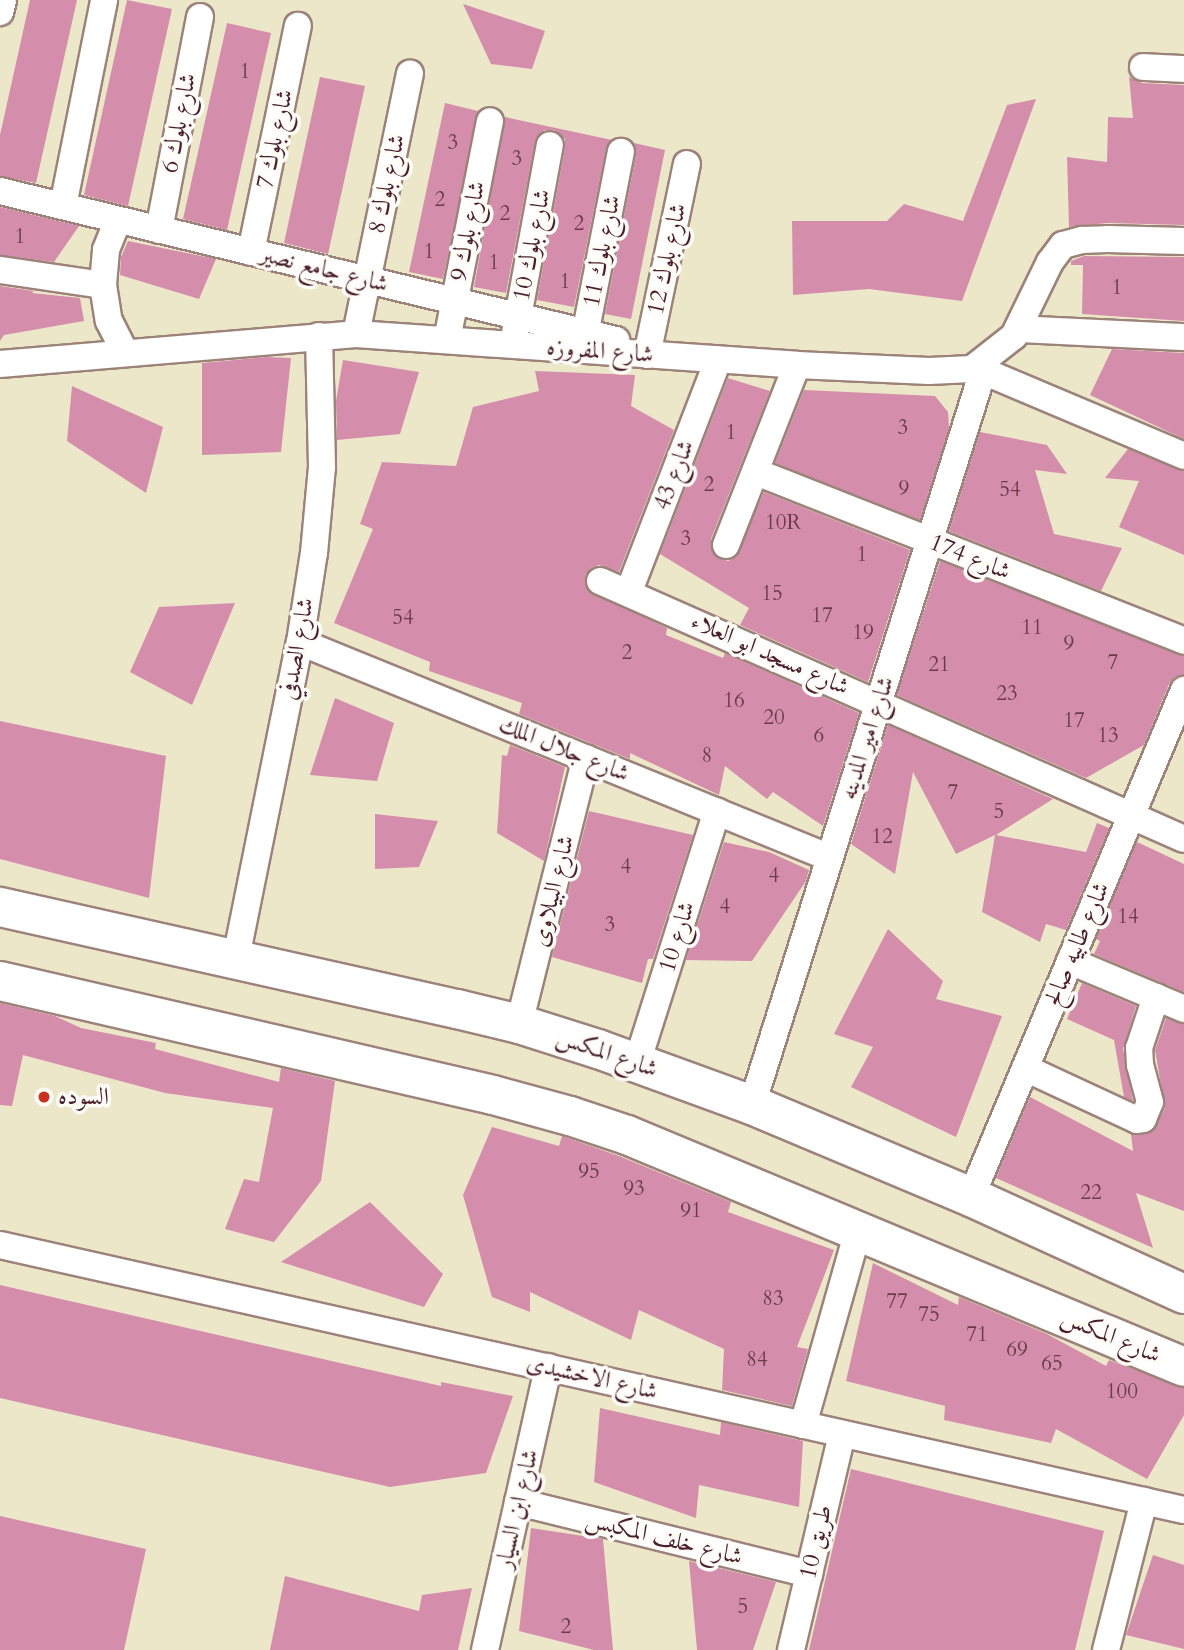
<!DOCTYPE html>
<html>
<head>
<meta charset="utf-8">
<style>
  body { margin:0 }
  #map { position:relative; width:1184px; height:1650px; overflow:hidden; background:#ede7ca; font-family:Cardo,Amiri,serif }
  div>[style] { position:absolute }
  [style*='--x'] { left:calc(var(--x)*1px); top:calc(var(--y)*1px); width:calc(var(--w)*1px); rotate:calc(var(--a)*1deg) }
  .building>* { inset:0; background:#d48eac }
  .roads { filter:drop-shadow(2px 0 #9c837a) drop-shadow(-2px 0 #9c837a) drop-shadow(0 2px #9c837a) drop-shadow(0 -2px #9c837a) }
  .minor>* { height:26px; margin:-13px; padding:0 13px; transform-origin:13px; border-radius:13px; background:#fff }
  .primary>* { height:38px; margin:-19px; padding:0 19px; transform-origin:19px; border-radius:19px; background:#fff }
  .dots>* { width:19px; height:19px; translate:-50% -50%; box-sizing:border-box; border:4px solid #fdfcf7; border-radius:50% }
  span { translate:-50% -50%; white-space:nowrap; text-align:center; line-height:1.15; -webkit-text-stroke:7px #fdfcf7; paint-order:stroke }
  .number-label { font-size:21px; color:#6c3b4b }
  .number-label span { -webkit-text-stroke-width:0 }
  .street-label { font-size:24px; color:#4a1f2b }
  .poi-label { font-size:24px; color:#4a1f2b }
  .left { translate:0 -50%; text-align:left }
</style>
</head>
<body>
<div id="map">
  <div class="building">
    <div style="clip-path:polygon(30px 0,77px 0,36px 183px,0 176px,0 135px)"></div>
    <div style="clip-path:polygon(127px 0,172px 9px,128px 206px,84px 195px)"></div>
    <div style="clip-path:polygon(463px 4px,545px 31px,532px 69px,491px 64px)"></div>
    <div style="clip-path:polygon(227px 23px,271px 33px,227px 230px,183px 219px)"></div>
    <div style="clip-path:polygon(320px 77px,365px 86px,328px 254px,284px 243px)"></div>
    <div style="clip-path:polygon(1129px 77px,1142px 83px,1184px 85px,1184px 225px,1107px 223px,1069px 227px,1067px 157px,1107px 162px,1108px 117px,1133px 118px)"></div>
    <div style="clip-path:polygon(1036px 99px,962px 301px,869px 289px,793px 295px,792px 221px,887px 221px,904px 204px,963px 221px,1007px 105px)"></div>
    <div style="clip-path:polygon(445px 103px,478px 111px,443px 279px,409px 272px)"></div>
    <div style="clip-path:polygon(505px 117px,612px 140px,606px 149px,574px 307px,537px 300px,565px 148px,565px 139px,554px 130px,544px 130px,535px 142px,506px 293px,474px 287px)"></div>
    <div style="clip-path:polygon(634px 143px,665px 150px,631px 319px,605px 314px,636px 155px)"></div>
    <div style="clip-path:polygon(0 207px,29px 214px,79px 226px,54px 262px,0 255px)"></div>
    <div style="clip-path:polygon(128px 241px,216px 259px,199px 299px,120px 275px,121px 257px)"></div>
    <div style="clip-path:polygon(1084px 256px,1184px 257px,1184px 321px,1082px 314px,1083px 265px,1071px 265px,1071px 261px)"></div>
    <div style="clip-path:polygon(0 286px,34px 291px,32px 293px,80px 298px,84px 321px,4px 335px,0 341px)"></div>
    <div style="clip-path:polygon(1112px 349px,1184px 353px,1184px 439px,1090px 395px)"></div>
    <div style="clip-path:polygon(266px 357px,291px 358px,281px 452px,202px 455px,202px 363px)"></div>
    <div style="clip-path:polygon(343px 360px,419px 372px,400px 434px,337px 440px,336px 401px)"></div>
    <div style="clip-path:polygon(535px 371px,635px 375px,631px 406px,674px 430px,619px 572px,599px 565px,591px 568px,585px 575px,588px 591px,667px 628px,666px 635px,723px 658px,725px 653px,859px 713px,823px 826px,773px 792px,767px 799px,725px 766px,719px 795px,630px 753px,630px 759px,519px 714px,522px 703px,429px 671px,430px 662px,334px 623px,373px 529px,360px 524px,382px 462px,456px 466px,473px 407px,539px 391px)"></div>
    <div style="clip-path:polygon(728px 378px,770px 391px,711px 539px,714px 555px,728px 561px,736px 557px,764px 492px,910px 550px,868px 682px,740px 625px,749px 608px,660px 554px)"></div>
    <div style="clip-path:polygon(72px 386px,163px 427px,146px 493px,67px 441px)"></div>
    <div style="clip-path:polygon(804px 390px,935px 396px,948px 412px,949px 428px,920px 520px,775px 463px)"></div>
    <div style="clip-path:polygon(980px 432px,1047px 445px,1067px 474px,1035px 470px,1054px 534px,1122px 548px,1101px 591px,949px 531px)"></div>
    <div style="clip-path:polygon(1128px 449px,1184px 471px,1184px 555px,1119px 527px,1139px 481px,1105px 478px)"></div>
    <div style="clip-path:polygon(940px 561px,1184px 656px,1184px 675px,1175px 677px,1169px 684px,1144px 745px,1086px 778px,897px 695px)"></div>
    <div style="clip-path:polygon(235px 603px,192px 705px,130px 672px,159px 607px)"></div>
    <div style="clip-path:polygon(335px 698px,394px 723px,377px 781px,310px 775px)"></div>
    <div style="clip-path:polygon(0 721px,166px 756px,149px 898px,0 859px)"></div>
    <div style="clip-path:polygon(888px 725px,1053px 799px,996px 835px,1086px 852px,1097px 823px,1109px 828px,1066px 930px,1046px 924px,1040px 942px,982px 912px,995px 835px,956px 854px,913px 772px,895px 874px,851px 844px)"></div>
    <div style="clip-path:polygon(510px 745px,565px 767px,544px 861px,497px 833px,502px 755px,507px 756px)"></div>
    <div style="clip-path:polygon(589px 811px,693px 835px,653px 959px,648px 959px,642px 983px,552px 957px)"></div>
    <div style="clip-path:polygon(375px 814px,438px 821px,419px 867px,375px 869px)"></div>
    <div style="clip-path:polygon(724px 842px,769px 852px,809px 870px,806px 881px,752px 961px,686px 960px)"></div>
    <div style="clip-path:polygon(1137px 842px,1184px 864px,1184px 992px,1094px 954px,1100px 941px,1096px 939px)"></div>
    <div style="clip-path:polygon(888px 929px,943px 981px,936px 999px,1002px 1016px,956px 1137px,851px 1087px,873px 1047px,834px 1034px)"></div>
    <div style="clip-path:polygon(1082px 983px,1136px 1006px,1123px 1049px,1133px 1101px,1124px 1097px,1114px 1040px,1067px 1019px)"></div>
    <div style="clip-path:polygon(0 1003px,55px 1016px,81px 1028px,156px 1043px,155px 1049px,279px 1082px,281px 1068px,335px 1081px,321px 1181px,274px 1242px,225px 1229px,244px 1179px,259px 1182px,273px 1108px,165px 1093px,23px 1055px,12px 1106px,0 1105px)"></div>
    <div style="clip-path:polygon(1166px 1018px,1184px 1024px,1184px 1211px,1136px 1193px,1153px 1248px,996px 1178px,1030px 1097px,1133px 1151px,1131px 1134px,1152px 1132px,1165px 1108px,1155px 1050px)"></div>
    <div style="clip-path:polygon(492px 1127px,559px 1146px,562px 1136px,619px 1156px,731px 1202px,728px 1212px,834px 1250px,797px 1347px,808px 1349px,792px 1406px,722px 1390px,724px 1349px,639px 1310px,631px 1340px,530px 1292px,530px 1312px,492px 1297px,463px 1195px)"></div>
    <div style="clip-path:polygon(370px 1202px,443px 1274px,424px 1307px,281px 1262px)"></div>
    <div style="clip-path:polygon(873px 1263px,958px 1305px,959px 1297px,1047px 1334px,1106px 1366px,1109px 1360px,1184px 1388px,1184px 1415px,1147px 1479px,1056px 1429px,1051px 1443px,944px 1420px,945px 1406px,846px 1381px)"></div>
    <div style="clip-path:polygon(0 1285px,441px 1386px,441px 1382px,513px 1396px,486px 1473px,390px 1487px,0 1398px)"></div>
    <div style="clip-path:polygon(600px 1408px,720px 1435px,721px 1422px,803px 1441px,799px 1507px,699px 1485px,696px 1518px,594px 1482px)"></div>
    <div style="clip-path:polygon(851px 1469px,1104px 1531px,1075px 1650px,809px 1650px)"></div>
    <div style="clip-path:polygon(0 1516px,146px 1549px,124px 1650px,0 1650px)"></div>
    <div style="clip-path:polygon(531px 1528px,603px 1539px,613px 1650px,594px 1650px,519px 1631px)"></div>
    <div style="clip-path:polygon(1153px 1555px,1184px 1565px,1184px 1649px,1126px 1635px)"></div>
    <div style="clip-path:polygon(689px 1561px,776px 1582px,753px 1650px,697px 1650px)"></div>
    <div style="clip-path:polygon(285px 1576px,419px 1611px,422px 1595px,472px 1588px,458px 1650px,270px 1650px)"></div>
  </div>
  <div class="roads">
    <div class="minor">
      <div style="--x:0;--y:12;--w:12;--a:-76"></div>
      <div style="--x:1143;--y:67;--w:41;--a:2.8"></div>
      <div style="--x:0;--y:191;--w:634;--a:13.6"></div>
      <div style="--x:63;--y:206;--w:210;--a:-78.7"></div>
      <div style="--x:118;--y:220;--w:32;--a:112"></div>
      <div style="--x:106;--y:250;--w:35;--a:95"></div>
      <div style="--x:103;--y:285;--w:36;--a:81"></div>
      <div style="--x:109;--y:321;--w:35;--a:63"></div>
      <div style="--x:159;--y:230;--w:217;--a:-79.1"></div>
      <div style="--x:251;--y:252;--w:231;--a:-78.3"></div>
      <div style="--x:0;--y:270;--w:104;--a:8.3"></div>
      <div style="--x:1018;--y:329;--w:166;--a:2.8"></div>
      <div style="--x:515;--y:333;--w:191;--a:-79.5"></div>
      <div style="--x:356;--y:334;--w:266;--a:-78.3"></div>
      <div style="--x:447;--y:340;--w:223;--a:-78.9"></div>
      <div style="--x:582;--y:350;--w:202;--a:-78.9"></div>
      <div style="--x:647;--y:355;--w:195;--a:-78.2"></div>
      <div style="--x:0;--y:364;--w:357;--a:-4.8"></div>
      <div style="--x:356;--y:334;--w:442;--a:4"></div>
      <div style="--x:797;--y:365;--w:132;--a:2.6"></div>
      <div style="--x:929;--y:371;--w:43;--a:-2.7"></div>
      <div style="--x:972;--y:369;--w:11;--a:10"></div>
      <div style="--x:983;--y:371;--w:218;--a:22.9"></div>
      <div style="--x:972;--y:369;--w:53;--a:-38.2"></div>
      <div style="--x:1014;--y:336;--w:82;--a:-64.1"></div>
      <div style="--x:1050;--y:262;--w:21;--a:-53"></div>
      <div style="--x:1063;--y:245;--w:20;--a:-15"></div>
      <div style="--x:1082;--y:240;--w:25;--a:-2"></div>
      <div style="--x:1107;--y:239;--w:77;--a:1.5"></div>
      <div style="--x:756;--y:472;--w:460;--a:21.5"></div>
      <div style="--x:726;--y:545;--w:193;--a:-68.5"></div>
      <div style="--x:600;--y:581;--w:638;--a:23.83"></div>
      <div style="--x:629;--y:591;--w:248;--a:-68.9"></div>
      <div style="--x:300;--y:642;--w:570;--a:22.16"></div>
      <div style="--x:236;--y:958;--w:322;--a:-78.6"></div>
      <div style="--x:300;--y:642;--w:90;--a:-81.1"></div>
      <div style="--x:314;--y:553;--w:86;--a:-84.7"></div>
      <div style="--x:322;--y:467;--w:131;--a:-91.3"></div>
      <div style="--x:1070;--y:961;--w:124;--a:22.8"></div>
      <div style="--x:519;--y:1024;--w:274;--a:-75.9"></div>
      <div style="--x:637;--y:1063;--w:264;--a:-72.4"></div>
      <div style="--x:1025;--y:1068;--w:123;--a:24.9"></div>
      <div style="--x:1137;--y:1120;--w:6;--a:-9"></div>
      <div style="--x:1143;--y:1119;--w:18;--a:-68"></div>
      <div style="--x:1150;--y:1102;--w:38;--a:-105"></div>
      <div style="--x:1140;--y:1065;--w:17;--a:-93"></div>
      <div style="--x:1139;--y:1048;--w:54;--a:-71.6"></div>
      <div style="--x:752;--y:1105;--w:769;--a:-72.53"></div>
      <div style="--x:971;--y:1197;--w:550;--a:-67.21"></div>
      <div style="--x:0;--y:1245;--w:1213;--a:12.62"></div>
      <div style="--x:803;--y:1425;--w:202;--a:-74.2"></div>
      <div style="--x:518;--y:1502;--w:300;--a:13.9"></div>
      <div style="--x:485;--y:1650;--w:290;--a:-77.4"></div>
      <div style="--x:791;--y:1650;--w:222;--a:-76.7"></div>
      <div style="--x:1106;--y:1650;--w:154;--a:-75.7"></div>
    </div>
    <div class="primary">
      <div style="--x:0;--y:907;--w:468;--a:12.6"></div>
      <div style="--x:457;--y:1009;--w:64;--a:13.6"></div>
      <div style="--x:519;--y:1024;--w:83;--a:17.6"></div>
      <div style="--x:598;--y:1049;--w:164;--a:20"></div>
      <div style="--x:752;--y:1105;--w:238;--a:22.8"></div>
      <div style="--x:971;--y:1197;--w:234;--a:24.5"></div>
      <div style="--x:0;--y:981;--w:506;--a:13.02"></div>
      <div style="--x:493;--y:1095;--w:80;--a:15.3"></div>
      <div style="--x:570;--y:1116;--w:60;--a:18.4"></div>
      <div style="--x:627;--y:1135;--w:603;--a:22.61"></div>
    </div>
  </div>
  <div class="dots">
    <div style="left:44px;top:1097px;background:#c8321e"></div>
  </div>
  <div class="number-label">
    <span style="left:245px;top:72px">1</span>
    <span style="left:453px;top:143px">3</span>
    <span style="left:517px;top:159px">3</span>
    <span style="left:440px;top:200px">2</span>
    <span style="left:505px;top:214px">2</span>
    <span style="left:579px;top:224px">2</span>
    <span style="left:20px;top:237px">1</span>
    <span style="left:429px;top:252px">1</span>
    <span style="left:494px;top:263px">1</span>
    <span style="left:565px;top:282px">1</span>
    <span style="left:1117px;top:288px">1</span>
    <span style="left:903px;top:428px">3</span>
    <span style="left:731px;top:433px">1</span>
    <span style="left:709px;top:485px">2</span>
    <span style="left:904px;top:489px">9</span>
    <span style="left:1010px;top:490px">54</span>
    <span style="left:783px;top:523px">10R</span>
    <span style="left:686px;top:539px">3</span>
    <span style="left:862px;top:555px">1</span>
    <span style="left:772px;top:594px">15</span>
    <span style="left:822px;top:616px">17</span>
    <span style="left:403px;top:618px">54</span>
    <span style="left:1032px;top:628px">11</span>
    <span style="left:863px;top:633px">19</span>
    <span style="left:1069px;top:644px">9</span>
    <span style="left:627px;top:653px">2</span>
    <span style="left:1113px;top:663px">7</span>
    <span style="left:939px;top:665px">21</span>
    <span style="left:1007px;top:694px">23</span>
    <span style="left:734px;top:701px">16</span>
    <span style="left:774px;top:718px">20</span>
    <span style="left:1074px;top:721px">17</span>
    <span style="left:819px;top:736px">6</span>
    <span style="left:1108px;top:736px">13</span>
    <span style="left:707px;top:756px">8</span>
    <span style="left:953px;top:793px">7</span>
    <span style="left:999px;top:812px">5</span>
    <span style="left:882px;top:837px">12</span>
    <span style="left:626px;top:867px">4</span>
    <span style="left:774px;top:876px">4</span>
    <span style="left:725px;top:907px">4</span>
    <span style="left:1128px;top:917px">14</span>
    <span style="left:610px;top:925px">3</span>
    <span style="left:589px;top:1172px">95</span>
    <span style="left:634px;top:1189px">93</span>
    <span style="left:1091px;top:1193px">22</span>
    <span style="left:691px;top:1211px">91</span>
    <span style="left:773px;top:1299px">83</span>
    <span style="left:897px;top:1302px">77</span>
    <span style="left:929px;top:1315px">75</span>
    <span style="left:977px;top:1335px">71</span>
    <span style="left:1017px;top:1350px">69</span>
    <span style="left:757px;top:1360px">84</span>
    <span style="left:1052px;top:1364px">65</span>
    <span style="left:1122px;top:1392px">100</span>
    <span style="left:743px;top:1607px">5</span>
    <span style="left:566px;top:1627px">2</span>
  </div>
  <div class="street-label">
    <span style="left:179px;top:123px;rotate:-79deg">شارع بلوك 6</span>
    <span style="left:275px;top:139px;rotate:-78deg">شارع بلوك 7</span>
    <span style="left:387px;top:184px;rotate:-78deg">شارع بلوك 8</span>
    <span style="left:468px;top:231px;rotate:-79deg">شارع بلوك 9</span>
    <span style="left:532px;top:245px;rotate:-79deg">شارع بلوك 10</span>
    <span style="left:602px;top:251px;rotate:-79deg">شارع بلوك 11</span>
    <span style="left:667px;top:259px;rotate:-78deg">شارع بلوك 12</span>
    <span style="left:324px;top:269px;rotate:14deg">شارع جامع نصير</span>
    <span style="left:600px;top:351px;rotate:4deg">شارع المفروزه</span>
    <span style="left:674px;top:475px;rotate:-69deg">شارع 43</span>
    <span style="left:970px;top:557px;rotate:22deg">شارع 174</span>
    <span style="left:297px;top:649px;rotate:-80deg">شارع الصدفي</span>
    <span style="left:770px;top:654px;rotate:24deg">شارع مسجد ابو العلاء</span>
    <span style="left:867px;top:738px;rotate:-72deg">شارع امير المدينه</span>
    <span style="left:564px;top:749px;rotate:22deg">شارع جلال الملك</span>
    <span style="left:553px;top:891px;rotate:-76deg">شارع البيلاوى</span>
    <span style="left:677px;top:937px;rotate:-73deg">شارع 10</span>
    <span style="left:1077px;top:944px;rotate:-67deg">شارع طابيه صالح</span>
    <span style="left:607px;top:1053px;rotate:19deg">شارع المكس</span>
    <span style="left:1111px;top:1336px;rotate:23deg">شارع المكس</span>
    <span style="left:592px;top:1377px;rotate:13deg">شارع الاخشيدى</span>
    <span style="left:517px;top:1509px;rotate:-77deg">شارع ابن السيار</span>
    <span style="left:664px;top:1538px;rotate:14deg">شارع خلف المكبس</span>
    <span style="left:816px;top:1542px;rotate:-77deg">طريق 10</span>
  </div>
  <div class="poi-label">
    <span class="left" style="left:58px;top:1097px">السوده</span>
  </div>
</div>
</body>
</html>
